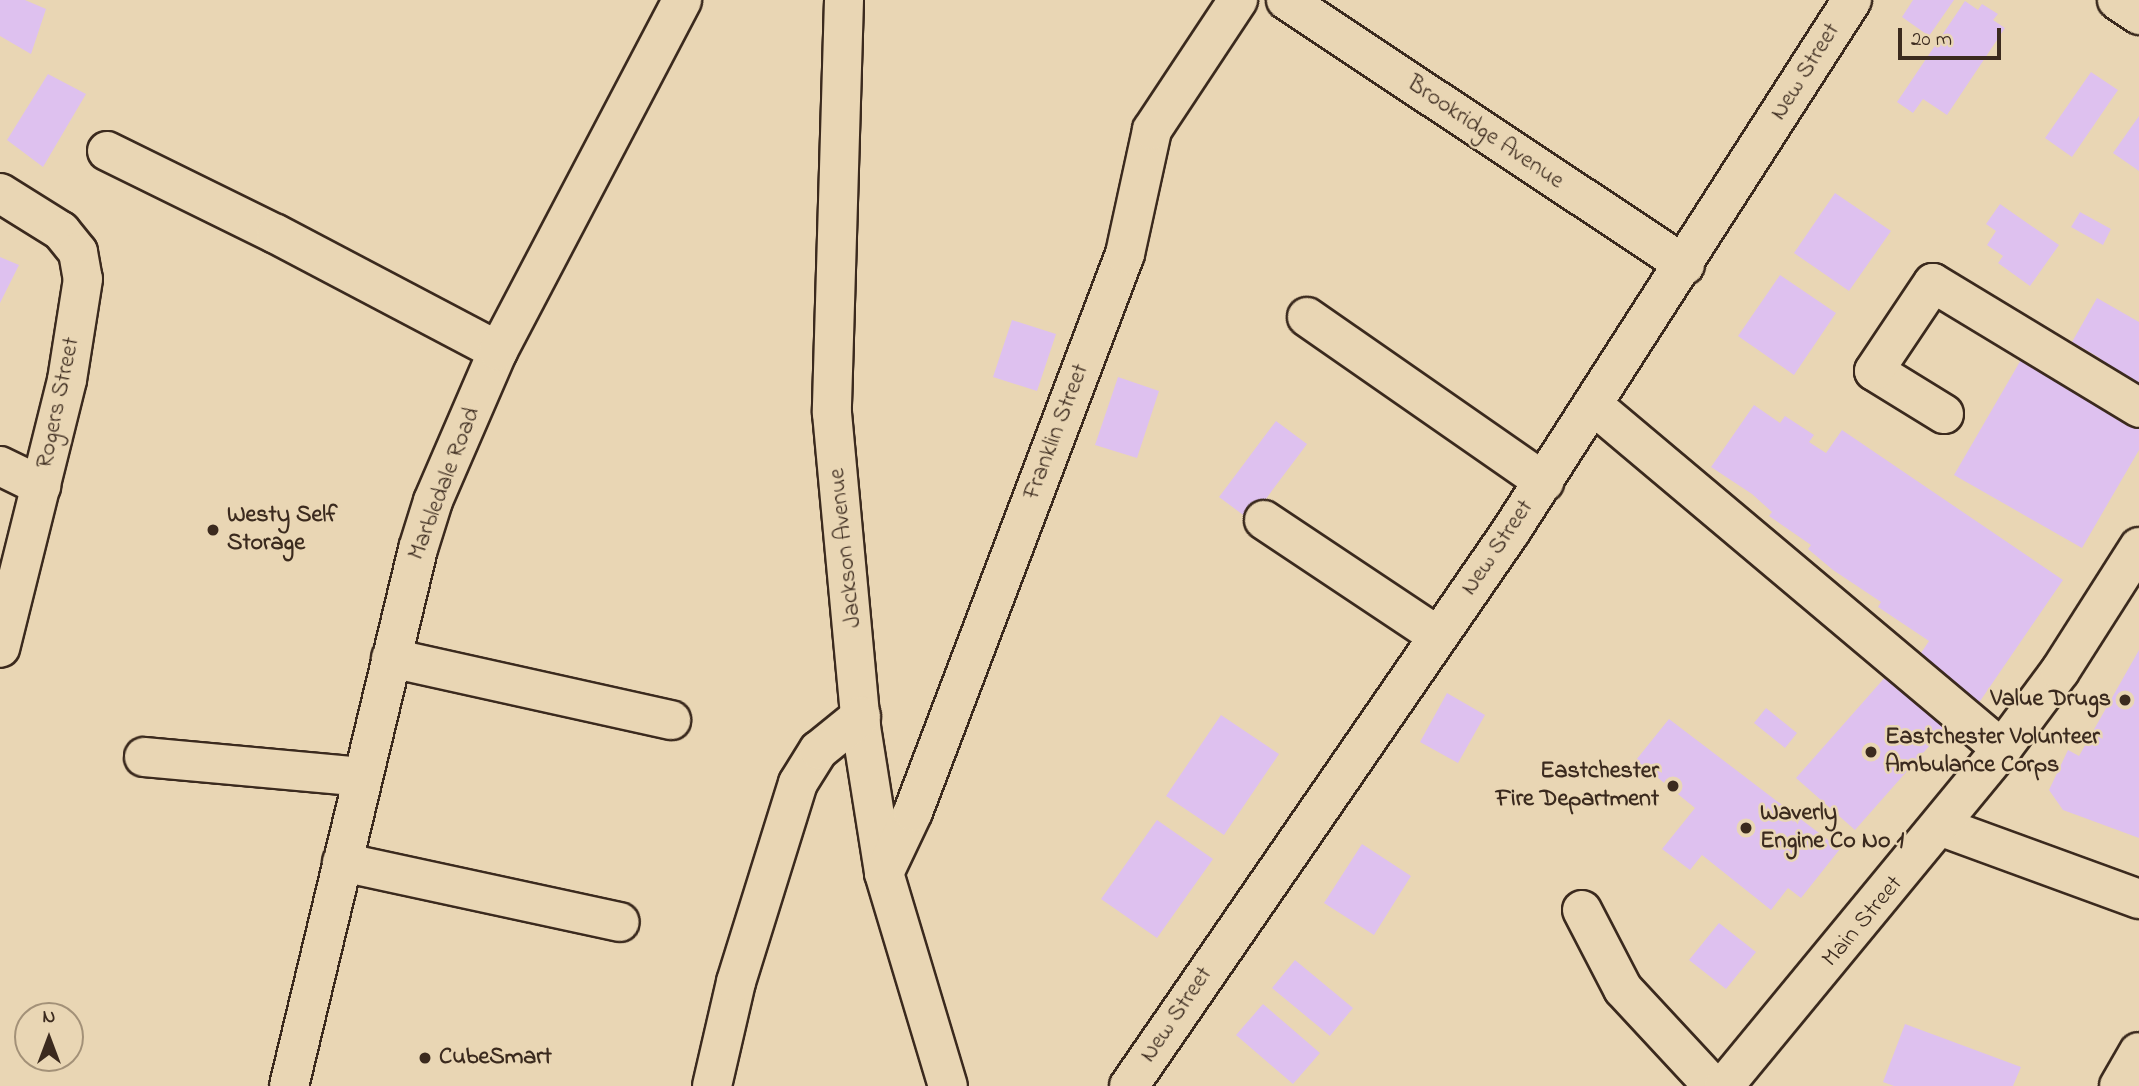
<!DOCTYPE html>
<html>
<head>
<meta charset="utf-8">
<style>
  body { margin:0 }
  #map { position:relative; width:2139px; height:1086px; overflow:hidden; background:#e9d6b4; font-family:"Indie Flower",sans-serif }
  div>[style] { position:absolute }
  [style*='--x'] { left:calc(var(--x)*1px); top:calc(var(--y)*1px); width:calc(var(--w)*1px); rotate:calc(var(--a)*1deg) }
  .building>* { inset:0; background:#dec1ef }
  .roads { filter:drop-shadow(2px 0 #3b2a1e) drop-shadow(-2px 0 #3b2a1e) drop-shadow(0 2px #3b2a1e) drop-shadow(0 -2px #3b2a1e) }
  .minor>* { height:38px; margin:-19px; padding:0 19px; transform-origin:19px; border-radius:19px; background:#e9d6b4 }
  .major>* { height:38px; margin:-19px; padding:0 19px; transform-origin:19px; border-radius:19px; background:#e9d6b4 }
  .dots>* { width:19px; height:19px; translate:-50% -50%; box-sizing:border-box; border:4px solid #e9d6b4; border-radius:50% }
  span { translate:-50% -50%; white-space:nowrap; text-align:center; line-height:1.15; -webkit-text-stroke:5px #e9d6b4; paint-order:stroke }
  .street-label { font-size:24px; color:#3b2a1e }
  .poi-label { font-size:24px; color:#3b2a1e; font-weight:700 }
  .left { translate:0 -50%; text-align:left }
  .right { translate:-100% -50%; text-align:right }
  .north { position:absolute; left:14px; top:1002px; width:70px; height:70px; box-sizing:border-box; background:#e9d6b4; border:2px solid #a39178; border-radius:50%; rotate:0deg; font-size:19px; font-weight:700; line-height:28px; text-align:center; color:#3b2a1e }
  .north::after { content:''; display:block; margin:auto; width:24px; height:32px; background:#3b2a1e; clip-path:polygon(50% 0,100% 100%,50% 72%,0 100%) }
  .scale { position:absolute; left:1898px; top:28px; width:103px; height:32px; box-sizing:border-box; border:4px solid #3b2a1e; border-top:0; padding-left:9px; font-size:21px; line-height:24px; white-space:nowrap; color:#3b2a1e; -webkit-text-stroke:5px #e9d6b4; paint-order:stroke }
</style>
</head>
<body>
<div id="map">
  <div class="building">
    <div style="clip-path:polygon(0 0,25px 0,46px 9px,31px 54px,0 36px)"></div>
    <div style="clip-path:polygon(1913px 0,1954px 0,1929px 36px,1902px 17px)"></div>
    <div style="clip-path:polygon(1965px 1px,1978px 10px,1982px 4px,1998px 14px,1993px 20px,2005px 28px,1947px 115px,1923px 99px,1913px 113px,1897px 102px)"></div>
    <div style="clip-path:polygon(2091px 72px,2118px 90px,2072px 157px,2045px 138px)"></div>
    <div style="clip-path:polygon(48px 74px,86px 94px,43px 167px,7px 140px)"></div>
    <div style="clip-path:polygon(2139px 116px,2139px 171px,2113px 153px)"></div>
    <div style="clip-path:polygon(1835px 193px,1891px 231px,1849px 291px,1794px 253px)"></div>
    <div style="clip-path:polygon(2000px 204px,2059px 245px,2030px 286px,1998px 263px,2003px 256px,1987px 245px,1996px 231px,1986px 224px)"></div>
    <div style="clip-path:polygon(2080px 212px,2111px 229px,2103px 245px,2071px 227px)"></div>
    <div style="clip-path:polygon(0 257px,19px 265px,0 303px)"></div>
    <div style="clip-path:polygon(1780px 275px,1836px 313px,1794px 375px,1738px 336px)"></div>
    <div style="clip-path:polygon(2097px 298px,2139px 322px,2139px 392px,2095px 366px,2100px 358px,2072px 342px)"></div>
    <div style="clip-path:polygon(1012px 320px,1056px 334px,1037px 391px,993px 377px)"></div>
    <div style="clip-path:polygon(2022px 358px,2139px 425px,2139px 450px,2082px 548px,1954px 475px)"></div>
    <div style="clip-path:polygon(1118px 377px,1159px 391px,1137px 458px,1095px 445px)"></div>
    <div style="clip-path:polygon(1754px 405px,1780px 423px,1785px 416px,1814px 435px,1809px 442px,1826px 453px,1842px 430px,2063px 580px,1974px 710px,1917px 659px,1929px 641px,1878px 607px,1881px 602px,1833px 570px,1808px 549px,1811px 545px,1769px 516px,1772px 512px,1752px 494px,1711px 467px)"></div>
    <div style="clip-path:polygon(1276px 421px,1307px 444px,1250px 520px,1219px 497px)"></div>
    <div style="clip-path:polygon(2139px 650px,2139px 838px,2063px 810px,2049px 790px,2068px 750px,2079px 756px)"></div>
    <div style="clip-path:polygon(1887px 675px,1946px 727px,1855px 830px,1796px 778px)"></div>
    <div style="clip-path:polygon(1447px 693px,1485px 715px,1458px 763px,1420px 742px)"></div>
    <div style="clip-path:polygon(1766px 708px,1797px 733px,1785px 748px,1754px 723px)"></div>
    <div style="clip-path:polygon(1221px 715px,1279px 754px,1224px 835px,1166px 796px)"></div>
    <div style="clip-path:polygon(1669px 719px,1840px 849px,1801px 898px,1788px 888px,1771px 910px,1702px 855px,1690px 870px,1662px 849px,1695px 808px,1636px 760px)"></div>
    <div style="clip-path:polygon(1157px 820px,1213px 859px,1157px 938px,1101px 899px)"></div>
    <div style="clip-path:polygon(1362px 844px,1411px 876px,1374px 935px,1324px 903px)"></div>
    <div style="clip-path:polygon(1719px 923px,1756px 952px,1726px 989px,1689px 960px)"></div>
    <div style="clip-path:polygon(1295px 960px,1353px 1008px,1330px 1036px,1272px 988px)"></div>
    <div style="clip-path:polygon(1263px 1004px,1320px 1053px,1293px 1084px,1236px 1035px)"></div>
    <div style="clip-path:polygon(1905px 1024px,2021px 1067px,2013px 1086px,1894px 1086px,1883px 1082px)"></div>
  </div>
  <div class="roads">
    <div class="minor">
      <div style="--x:844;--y:0;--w:413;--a:91.7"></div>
      <div style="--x:832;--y:413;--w:315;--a:84.7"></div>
      <div style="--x:861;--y:727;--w:148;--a:81"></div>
      <div style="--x:884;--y:873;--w:222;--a:73.3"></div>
      <div style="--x:1286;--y:0;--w:479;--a:33.6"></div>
      <div style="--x:2117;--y:0;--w:27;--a:34"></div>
      <div style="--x:107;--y:151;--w:188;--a:26.2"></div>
      <div style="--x:276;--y:234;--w:251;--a:27.8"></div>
      <div style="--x:0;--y:193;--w:72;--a:31.9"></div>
      <div style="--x:61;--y:231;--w:27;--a:51"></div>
      <div style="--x:78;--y:252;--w:27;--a:80"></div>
      <div style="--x:83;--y:279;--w:102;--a:99"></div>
      <div style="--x:67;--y:380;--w:276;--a:104"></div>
      <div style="--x:1307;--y:317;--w:289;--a:34.8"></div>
      <div style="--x:1593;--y:405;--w:534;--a:40.07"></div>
      <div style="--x:1944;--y:414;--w:82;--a:-148.4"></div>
      <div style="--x:1874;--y:371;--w:106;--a:-56.2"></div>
      <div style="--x:1933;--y:283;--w:241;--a:31.2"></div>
      <div style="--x:0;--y:466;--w:46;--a:26"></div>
      <div style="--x:1264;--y:520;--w:209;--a:33.7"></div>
      <div style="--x:391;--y:658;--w:287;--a:12.5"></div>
      <div style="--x:144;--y:757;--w:219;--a:5.2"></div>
      <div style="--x:1942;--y:827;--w:210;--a:20.1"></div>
      <div style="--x:342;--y:862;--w:284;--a:12.2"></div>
      <div style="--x:884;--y:873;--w:68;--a:-64.6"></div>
      <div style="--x:913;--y:812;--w:597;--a:-69.2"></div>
      <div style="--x:1125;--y:254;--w:127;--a:-77.7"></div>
      <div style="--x:1152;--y:130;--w:156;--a:-56.5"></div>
      <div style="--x:1582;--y:910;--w:89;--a:62.6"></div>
      <div style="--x:1623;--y:989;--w:132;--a:47.1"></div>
      <div style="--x:289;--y:1086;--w:552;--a:-76.49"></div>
      <div style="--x:418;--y:549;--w:50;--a:-72.6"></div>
      <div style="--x:433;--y:501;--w:163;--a:-66.6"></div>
      <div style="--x:498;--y:351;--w:396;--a:-62.3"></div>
      <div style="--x:712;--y:1086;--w:107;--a:-77"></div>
      <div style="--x:736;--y:982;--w:208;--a:-72.7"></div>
      <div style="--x:798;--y:783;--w:39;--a:-58"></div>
      <div style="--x:819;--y:750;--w:54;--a:-39"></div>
      <div style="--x:1129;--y:1086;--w:674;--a:-55.46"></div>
      <div style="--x:1511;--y:531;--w:631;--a:-57.29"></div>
      <div style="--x:1724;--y:1086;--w:437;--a:-50.5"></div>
      <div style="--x:2002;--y:749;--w:97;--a:-53.4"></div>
      <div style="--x:2060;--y:671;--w:147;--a:-57.5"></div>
    </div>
    <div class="major">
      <div style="--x:2119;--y:1086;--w:39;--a:-60"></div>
    </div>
  </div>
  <div class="dots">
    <div style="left:213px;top:530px;background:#3b2a1e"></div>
    <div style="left:2125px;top:700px;background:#3b2a1e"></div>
    <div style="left:1871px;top:752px;background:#3b2a1e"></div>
    <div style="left:1673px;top:786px;background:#3b2a1e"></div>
    <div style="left:1746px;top:828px;background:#3b2a1e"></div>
    <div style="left:425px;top:1058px;background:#3b2a1e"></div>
  </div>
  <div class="street-label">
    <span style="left:1806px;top:72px;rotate:-58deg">New Street</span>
    <span style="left:1485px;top:133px;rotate:34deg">Brookridge Avenue</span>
    <span style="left:59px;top:403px;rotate:-78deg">Rogers Street</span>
    <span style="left:1057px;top:432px;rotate:-69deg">Franklin Street</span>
    <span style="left:445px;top:484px;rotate:-69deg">Marbledale Road</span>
    <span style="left:846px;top:548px;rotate:-96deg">Jackson Avenue</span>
    <span style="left:1498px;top:548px;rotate:-56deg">New Street</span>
    <span style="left:1863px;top:922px;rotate:-50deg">Main Street</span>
    <span style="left:1177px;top:1015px;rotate:-56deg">New Street</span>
  </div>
  <div class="poi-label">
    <span class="left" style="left:227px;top:530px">Westy Self<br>Storage</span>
    <span class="right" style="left:2111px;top:700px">Value Drugs</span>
    <span class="left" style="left:1885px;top:752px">Eastchester Volunteer<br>Ambulance Corps</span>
    <span class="right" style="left:1659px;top:786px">Eastchester<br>Fire Department</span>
    <span class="left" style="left:1760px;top:828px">Waverly<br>Engine Co No 1</span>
    <span class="left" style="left:439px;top:1058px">CubeSmart</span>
  </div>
  <div class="north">N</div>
  <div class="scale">20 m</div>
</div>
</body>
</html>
